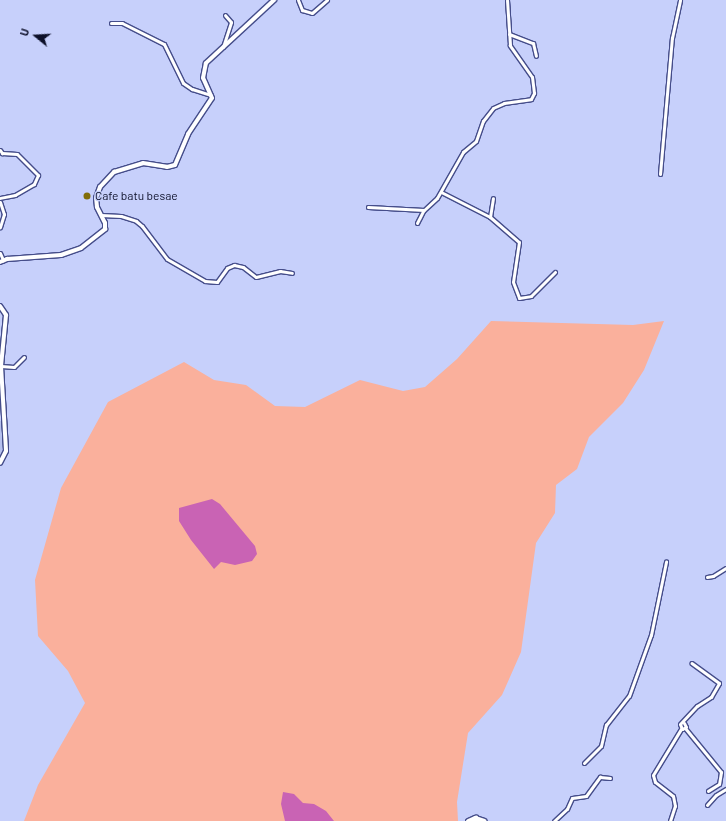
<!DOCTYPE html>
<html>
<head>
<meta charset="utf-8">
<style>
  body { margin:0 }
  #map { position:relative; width:726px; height:821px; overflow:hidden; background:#c7d0fb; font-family:Barlow,sans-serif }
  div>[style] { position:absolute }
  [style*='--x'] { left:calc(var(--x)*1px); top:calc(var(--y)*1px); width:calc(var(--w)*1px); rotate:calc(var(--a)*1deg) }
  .built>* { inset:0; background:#b7c1ee }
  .green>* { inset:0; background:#fab09c }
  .water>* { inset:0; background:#c963b4 }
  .roads { filter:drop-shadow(1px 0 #454d8a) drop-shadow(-1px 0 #454d8a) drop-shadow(0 1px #454d8a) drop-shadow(0 -1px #454d8a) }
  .minor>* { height:3px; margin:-1.5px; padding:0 1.5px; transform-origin:1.5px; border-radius:1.5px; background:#fff }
  .tertiary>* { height:4px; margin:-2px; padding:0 2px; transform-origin:2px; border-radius:2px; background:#fff }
  .secondary>* { height:4.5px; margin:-2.25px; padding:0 2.25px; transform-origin:2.25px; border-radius:2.25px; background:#fff }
  .dots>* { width:11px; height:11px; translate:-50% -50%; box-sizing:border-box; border:2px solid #c7d0fb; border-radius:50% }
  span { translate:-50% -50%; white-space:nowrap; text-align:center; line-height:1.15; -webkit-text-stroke:3px #c7d0fb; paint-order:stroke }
  .poi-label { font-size:12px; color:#0d1029 }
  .left { translate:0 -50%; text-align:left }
  .north { position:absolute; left:16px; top:16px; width:40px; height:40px; -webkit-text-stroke:3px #c7d0fb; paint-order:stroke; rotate:288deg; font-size:11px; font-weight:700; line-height:16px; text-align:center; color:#0d1029 }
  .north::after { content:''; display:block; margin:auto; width:14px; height:18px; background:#0d1029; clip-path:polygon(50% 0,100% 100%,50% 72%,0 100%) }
</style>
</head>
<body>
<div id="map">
  <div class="built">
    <div style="clip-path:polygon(0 421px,5px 421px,6px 449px,0 458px)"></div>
  </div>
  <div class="green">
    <div style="clip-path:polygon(491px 321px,633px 325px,664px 321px,644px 370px,623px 403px,589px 437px,577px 469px,556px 485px,555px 513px,536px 543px,521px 652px,502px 695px,468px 733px,457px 802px,458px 821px,24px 821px,38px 785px,85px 703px,68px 671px,38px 636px,35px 580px,61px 488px,108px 402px,184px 362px,214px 380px,246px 385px,275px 406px,305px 407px,360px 380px,403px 391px,425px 387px,457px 359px)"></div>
  </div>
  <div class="water">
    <div style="clip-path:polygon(212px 499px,220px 504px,255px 546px,257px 554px,252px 561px,235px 565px,221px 562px,214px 569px,191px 540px,179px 521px,179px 508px)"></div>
    <div style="clip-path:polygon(283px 792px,294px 794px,303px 803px,314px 804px,326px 811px,334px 821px,285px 821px,281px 804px)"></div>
  </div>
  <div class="roads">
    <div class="minor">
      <div style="--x:298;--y:0;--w:11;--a:68"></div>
      <div style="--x:302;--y:10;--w:10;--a:17"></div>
      <div style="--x:312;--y:13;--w:20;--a:-41"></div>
      <div style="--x:111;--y:23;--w:11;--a:0"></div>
      <div style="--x:122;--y:23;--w:47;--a:26.6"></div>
      <div style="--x:164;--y:44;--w:43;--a:64"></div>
      <div style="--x:183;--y:83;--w:11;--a:34"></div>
      <div style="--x:192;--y:89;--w:20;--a:18"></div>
      <div style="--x:509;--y:34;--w:26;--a:21"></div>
      <div style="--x:533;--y:43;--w:13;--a:77"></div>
      <div style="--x:223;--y:47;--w:26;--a:-72"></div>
      <div style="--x:231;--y:22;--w:9;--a:-131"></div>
      <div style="--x:0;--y:150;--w:4;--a:56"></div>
      <div style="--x:2;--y:153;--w:15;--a:4"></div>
      <div style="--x:17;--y:154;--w:30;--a:45"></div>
      <div style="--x:38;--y:175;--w:10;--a:114"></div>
      <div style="--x:34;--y:184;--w:22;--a:150"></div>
      <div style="--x:15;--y:195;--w:15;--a:169"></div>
      <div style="--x:660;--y:174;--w:137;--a:-85"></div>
      <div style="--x:672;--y:38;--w:39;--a:-78"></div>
      <div style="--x:441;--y:192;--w:55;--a:27"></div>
      <div style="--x:490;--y:217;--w:19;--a:-81"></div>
      <div style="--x:0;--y:202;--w:13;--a:72"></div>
      <div style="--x:4;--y:214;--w:14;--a:107"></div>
      <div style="--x:368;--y:207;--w:56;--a:3.1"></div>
      <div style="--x:101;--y:215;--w:20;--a:3"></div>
      <div style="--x:121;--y:216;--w:16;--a:18"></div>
      <div style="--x:136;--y:221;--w:8;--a:40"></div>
      <div style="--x:142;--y:226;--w:41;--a:52.9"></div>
      <div style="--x:167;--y:259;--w:44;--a:30.1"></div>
      <div style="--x:205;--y:281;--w:12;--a:5"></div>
      <div style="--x:217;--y:282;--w:17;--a:-54"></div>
      <div style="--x:227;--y:268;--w:8;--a:-23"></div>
      <div style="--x:234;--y:265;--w:9;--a:13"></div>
      <div style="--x:243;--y:267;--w:16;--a:38"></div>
      <div style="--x:256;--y:277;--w:25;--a:-14"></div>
      <div style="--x:280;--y:271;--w:12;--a:9"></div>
      <div style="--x:490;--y:217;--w:38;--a:41"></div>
      <div style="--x:519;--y:242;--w:40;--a:98.5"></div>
      <div style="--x:513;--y:282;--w:17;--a:69"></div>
      <div style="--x:519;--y:298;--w:12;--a:-9"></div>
      <div style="--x:531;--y:296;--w:34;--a:-45"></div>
      <div style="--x:417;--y:223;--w:13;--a:-63"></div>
      <div style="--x:423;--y:211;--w:19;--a:-43"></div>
      <div style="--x:437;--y:198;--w:53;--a:-60.5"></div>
      <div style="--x:463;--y:152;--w:17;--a:-40"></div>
      <div style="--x:476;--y:141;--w:21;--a:-71"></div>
      <div style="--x:483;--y:121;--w:16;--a:-52"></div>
      <div style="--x:493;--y:108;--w:12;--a:-24"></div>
      <div style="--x:504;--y:103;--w:27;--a:-8"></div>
      <div style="--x:531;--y:99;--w:7;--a:-63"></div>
      <div style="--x:534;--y:93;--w:16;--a:-97"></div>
      <div style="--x:532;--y:77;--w:39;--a:-125"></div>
      <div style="--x:510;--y:45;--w:45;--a:-93.8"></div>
      <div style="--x:0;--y:253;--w:8;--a:67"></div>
      <div style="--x:1;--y:366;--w:13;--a:4"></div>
      <div style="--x:14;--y:367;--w:14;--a:-45"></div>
      <div style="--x:707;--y:577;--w:6;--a:-9"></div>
      <div style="--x:713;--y:576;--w:15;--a:-32"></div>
      <div style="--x:684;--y:723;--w:4;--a:63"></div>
      <div style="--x:686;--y:727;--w:4;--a:153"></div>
      <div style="--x:682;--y:729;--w:5;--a:-112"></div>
      <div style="--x:680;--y:724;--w:25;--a:-47"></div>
      <div style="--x:697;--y:706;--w:17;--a:-33"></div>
      <div style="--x:711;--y:697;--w:16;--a:-60"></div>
      <div style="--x:719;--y:683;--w:34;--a:-144"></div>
      <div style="--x:685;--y:728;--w:57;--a:50.7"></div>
      <div style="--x:721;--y:772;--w:12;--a:99"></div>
      <div style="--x:719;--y:784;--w:13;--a:148"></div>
      <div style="--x:584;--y:763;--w:24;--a:-45"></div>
      <div style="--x:601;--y:746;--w:22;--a:-77"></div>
      <div style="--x:606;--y:725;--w:37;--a:-52"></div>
      <div style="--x:629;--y:696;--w:65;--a:-70.2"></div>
      <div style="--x:651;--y:635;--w:75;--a:-78.4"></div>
      <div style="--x:707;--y:805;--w:13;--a:-48"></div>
      <div style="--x:716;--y:795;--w:12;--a:-31"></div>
      <div style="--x:554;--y:821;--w:18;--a:-43"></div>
      <div style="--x:567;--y:809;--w:12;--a:-66"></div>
      <div style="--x:572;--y:798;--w:14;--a:-8"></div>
      <div style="--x:586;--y:796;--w:24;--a:-54"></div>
      <div style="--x:600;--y:777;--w:10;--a:6"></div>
      <div style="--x:670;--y:821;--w:16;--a:-72"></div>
      <div style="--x:675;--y:806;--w:10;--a:-101"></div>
      <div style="--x:673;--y:796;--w:23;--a:-142"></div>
      <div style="--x:655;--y:782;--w:7;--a:-106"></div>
      <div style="--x:653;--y:775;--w:54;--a:-58.7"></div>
    </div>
    <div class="tertiary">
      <div style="--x:0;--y:262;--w:8;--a:-23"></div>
      <div style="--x:7;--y:259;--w:54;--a:-4.2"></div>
      <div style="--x:61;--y:255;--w:21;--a:-19"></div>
      <div style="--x:81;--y:248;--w:31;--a:-38"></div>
      <div style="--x:105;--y:229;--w:6;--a:-90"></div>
      <div style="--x:105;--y:223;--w:18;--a:-117"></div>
      <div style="--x:97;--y:207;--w:9;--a:-96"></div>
      <div style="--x:96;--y:198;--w:12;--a:-70"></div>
      <div style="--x:100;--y:187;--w:21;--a:-47"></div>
      <div style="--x:114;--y:172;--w:30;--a:-17"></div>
      <div style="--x:143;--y:163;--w:24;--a:9"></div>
      <div style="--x:167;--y:167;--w:8;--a:-14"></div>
      <div style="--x:175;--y:165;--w:34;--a:-67"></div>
      <div style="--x:188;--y:134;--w:43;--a:-56.3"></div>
      <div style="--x:212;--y:98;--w:22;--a:-114"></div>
      <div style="--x:203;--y:78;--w:15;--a:-79"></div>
      <div style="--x:206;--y:63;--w:93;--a:-42.8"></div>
      <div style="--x:0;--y:306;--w:11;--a:56"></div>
      <div style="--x:6;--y:315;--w:51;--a:95.6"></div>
      <div style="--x:1;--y:366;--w:85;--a:86.6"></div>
      <div style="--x:6;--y:451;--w:13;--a:117"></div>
    </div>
    <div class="secondary">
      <div style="--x:468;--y:821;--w:8;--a:-23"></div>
      <div style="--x:475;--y:818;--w:9;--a:18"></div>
    </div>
  </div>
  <div class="dots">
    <div style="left:87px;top:196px;background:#816d08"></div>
  </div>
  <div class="poi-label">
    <span class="left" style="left:95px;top:196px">Cafe batu besae</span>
  </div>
  <div class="north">U</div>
</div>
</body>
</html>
